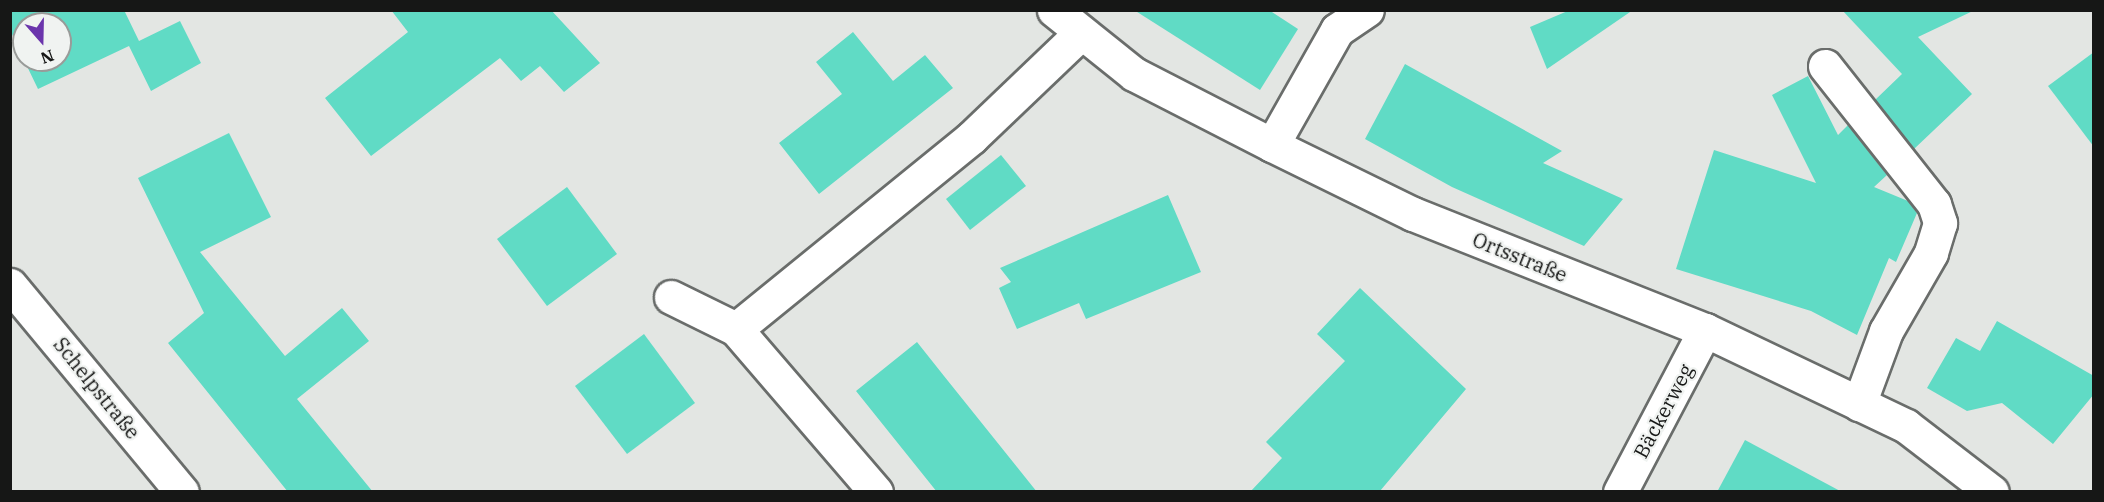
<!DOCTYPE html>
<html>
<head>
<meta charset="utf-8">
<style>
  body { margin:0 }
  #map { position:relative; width:2104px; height:502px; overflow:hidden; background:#e3e6e3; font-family:"IBM Plex Serif",serif }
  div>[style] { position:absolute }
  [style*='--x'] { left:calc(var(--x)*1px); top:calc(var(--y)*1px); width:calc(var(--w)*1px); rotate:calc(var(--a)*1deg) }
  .building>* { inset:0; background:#60dbc5 }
  .roads { filter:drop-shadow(2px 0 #6a6d6b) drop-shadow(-2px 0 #6a6d6b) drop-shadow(0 2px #6a6d6b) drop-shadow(0 -2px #6a6d6b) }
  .minor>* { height:33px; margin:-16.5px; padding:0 16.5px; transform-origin:16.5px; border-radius:16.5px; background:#fff }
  span { translate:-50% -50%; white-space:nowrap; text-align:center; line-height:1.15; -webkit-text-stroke:4.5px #f0f3f1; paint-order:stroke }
  .street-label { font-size:20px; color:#161716 }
  .frame { position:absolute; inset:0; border:12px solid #161716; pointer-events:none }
  .north { position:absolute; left:12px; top:12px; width:60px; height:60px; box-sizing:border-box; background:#f0f3f1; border:2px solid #999b99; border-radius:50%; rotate:160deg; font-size:16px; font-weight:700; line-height:24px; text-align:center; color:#161716 }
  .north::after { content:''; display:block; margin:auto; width:21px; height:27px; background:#6b35ac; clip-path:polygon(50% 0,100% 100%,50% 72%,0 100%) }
</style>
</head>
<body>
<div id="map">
  <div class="building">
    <div style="clip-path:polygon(10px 10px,124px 10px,139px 41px,180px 21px,201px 63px,151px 91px,129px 46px,38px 89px,24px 60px,60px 60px,60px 24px,24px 24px,24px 59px,10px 30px)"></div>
    <div style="clip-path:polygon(391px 10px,551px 10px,600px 63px,564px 92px,540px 66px,521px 81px,500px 58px,371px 156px,325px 98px,408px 32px)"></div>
    <div style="clip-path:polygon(1134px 10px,1269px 10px,1298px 29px,1260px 90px)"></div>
    <div style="clip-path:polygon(1570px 10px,1633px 10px,1547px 69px,1530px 27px)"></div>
    <div style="clip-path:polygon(1842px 10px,1975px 10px,1918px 37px,1972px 94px,1914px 149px,1875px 100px,1902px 74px)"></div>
    <div style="clip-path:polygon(853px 32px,893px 81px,925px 55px,953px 88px,819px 194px,779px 143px,842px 94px,816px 62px)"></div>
    <div style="clip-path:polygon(2094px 52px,2094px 147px,2048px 86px)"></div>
    <div style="clip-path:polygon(1405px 64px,1562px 151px,1543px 163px,1623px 199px,1584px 246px,1452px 187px,1365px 139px)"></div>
    <div style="clip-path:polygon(1808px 76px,1838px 135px,1848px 125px,1887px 175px,1874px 187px,1908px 201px,1917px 213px,1896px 262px,1889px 258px,1857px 335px,1811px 311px,1676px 269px,1714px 150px,1816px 183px,1772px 95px)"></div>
    <div style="clip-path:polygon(229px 133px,271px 217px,200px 252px,285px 356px,342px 308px,369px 341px,297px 399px,373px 492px,288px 492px,168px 343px,204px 313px,138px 178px)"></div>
    <div style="clip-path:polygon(1001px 155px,1026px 186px,970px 230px,946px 199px)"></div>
    <div style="clip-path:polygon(567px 187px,617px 254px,547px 306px,497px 239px)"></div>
    <div style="clip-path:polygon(1168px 195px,1201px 272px,1086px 319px,1079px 303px,1017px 329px,999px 288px,1011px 282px,1000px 268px)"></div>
    <div style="clip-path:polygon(1360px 288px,1466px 389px,1380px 491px,1250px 492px,1282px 458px,1266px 442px,1345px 361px,1317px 334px)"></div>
    <div style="clip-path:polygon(1997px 321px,2094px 376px,2094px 394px,2053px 444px,2002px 403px,1967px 411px,1927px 388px,1956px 338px,1980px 351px)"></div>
    <div style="clip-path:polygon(644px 334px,695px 403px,627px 454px,575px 386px)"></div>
    <div style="clip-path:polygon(917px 342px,944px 376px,1037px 492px,937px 492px,856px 391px)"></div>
    <div style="clip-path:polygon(1745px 440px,1842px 492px,1717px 492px)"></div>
  </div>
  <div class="roads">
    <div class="minor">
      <div style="--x:1054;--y:10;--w:102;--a:38.7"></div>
      <div style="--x:1134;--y:74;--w:155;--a:27.2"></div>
      <div style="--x:1272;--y:145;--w:157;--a:26.1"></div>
      <div style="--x:1413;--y:214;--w:314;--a:21.7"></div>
      <div style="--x:1705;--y:330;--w:223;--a:25.5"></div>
      <div style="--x:1906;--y:426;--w:108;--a:37.5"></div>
      <div style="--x:1825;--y:66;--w:176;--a:51.7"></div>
      <div style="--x:1934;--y:204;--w:20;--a:72"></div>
      <div style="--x:1940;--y:223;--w:31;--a:107"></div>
      <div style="--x:1931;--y:253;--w:90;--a:120"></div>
      <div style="--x:1886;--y:331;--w:78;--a:110.3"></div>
      <div style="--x:1272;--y:145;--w:132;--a:-60.5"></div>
      <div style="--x:1337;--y:30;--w:36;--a:-34"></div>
      <div style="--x:10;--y:285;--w:269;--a:50.3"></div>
      <div style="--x:671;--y:297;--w:72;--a:26.2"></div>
      <div style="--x:876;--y:492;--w:215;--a:-130.7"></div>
      <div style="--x:736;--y:329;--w:304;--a:-39.1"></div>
      <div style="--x:972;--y:137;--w:151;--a:-43.7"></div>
      <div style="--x:1620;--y:492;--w:183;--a:-62.3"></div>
    </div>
  </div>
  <div class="street-label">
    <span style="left:1520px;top:257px;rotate:22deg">Ortsstraße</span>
    <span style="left:97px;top:388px;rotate:51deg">Schelpstraße</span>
    <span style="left:1663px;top:411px;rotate:-62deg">Bäckerweg</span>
  </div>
  <div class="frame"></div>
  <div class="north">N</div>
</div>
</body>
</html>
